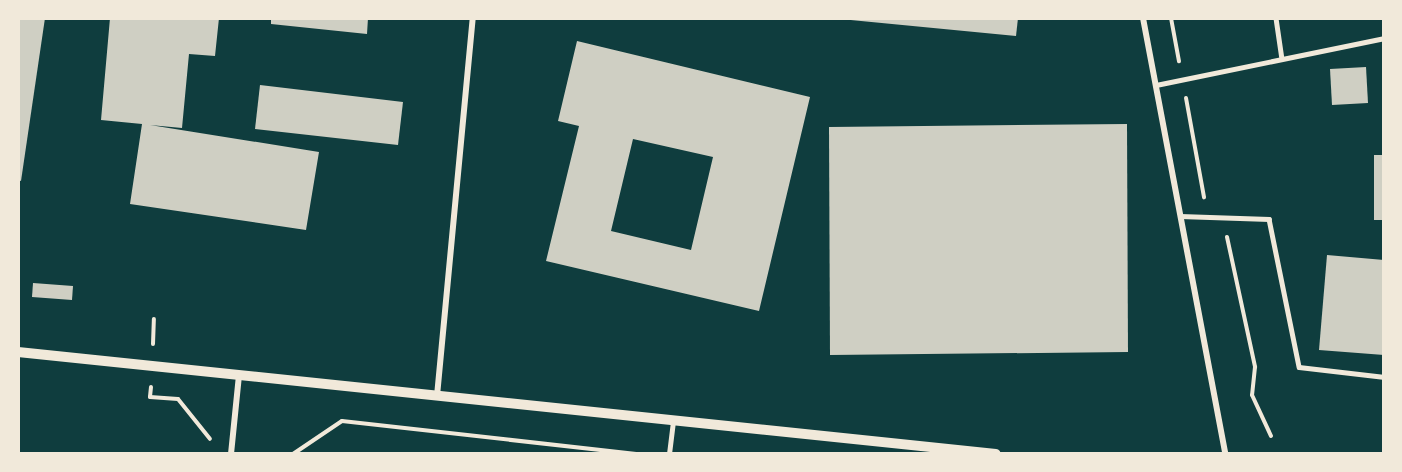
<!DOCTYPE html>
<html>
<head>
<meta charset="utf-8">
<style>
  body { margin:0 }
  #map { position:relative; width:1402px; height:472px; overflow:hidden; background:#0f3d3e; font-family:"Zilla Slab",serif }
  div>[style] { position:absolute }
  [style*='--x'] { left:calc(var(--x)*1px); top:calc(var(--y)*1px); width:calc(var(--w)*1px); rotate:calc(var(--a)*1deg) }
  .building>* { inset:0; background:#cfcfc3 }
  .path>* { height:4px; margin:-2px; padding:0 2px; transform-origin:2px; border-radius:2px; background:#f1e9da }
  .service>* { height:4.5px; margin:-2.25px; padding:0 2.25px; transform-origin:2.25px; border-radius:2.25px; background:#f1e9da }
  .minor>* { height:6px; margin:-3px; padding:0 3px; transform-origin:3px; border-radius:3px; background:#f1e9da }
  .tertiary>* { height:10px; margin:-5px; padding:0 5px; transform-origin:5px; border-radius:5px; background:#f1e9da }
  span { translate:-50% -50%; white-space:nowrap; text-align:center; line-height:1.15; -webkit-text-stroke:6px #f1e9da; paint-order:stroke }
  .frame { position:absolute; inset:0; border:20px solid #f1e9da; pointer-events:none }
</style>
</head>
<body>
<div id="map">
  <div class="building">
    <div style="clip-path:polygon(18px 18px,45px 18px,21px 181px,18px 180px)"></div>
    <div style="clip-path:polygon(110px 18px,219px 18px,215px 56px,189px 54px,182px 128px,150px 125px,319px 152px,306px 230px,130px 204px,142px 124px,101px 120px)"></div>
    <div style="clip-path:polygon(271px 18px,368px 18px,367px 34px,271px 24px)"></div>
    <div style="clip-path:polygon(830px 18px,1018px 18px,1016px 36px)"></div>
    <div style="clip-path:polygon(evenodd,577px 41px,810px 97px,759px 311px,546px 261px,579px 126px,558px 121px,577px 41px,633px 139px,713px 157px,691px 250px,611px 231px,633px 139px)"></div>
    <div style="clip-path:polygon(1366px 67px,1368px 103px,1332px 105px,1330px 69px)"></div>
    <div style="clip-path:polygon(260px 85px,403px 102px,398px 145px,255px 129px)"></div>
    <div style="clip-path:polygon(1127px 124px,1128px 352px,830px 355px,829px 127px)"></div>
    <div style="clip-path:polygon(1374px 155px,1384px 155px,1384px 220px,1374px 220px)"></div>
    <div style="clip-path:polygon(1327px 255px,1384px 260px,1384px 355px,1319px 350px)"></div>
    <div style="clip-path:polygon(33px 283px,73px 286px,72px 300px,32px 297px)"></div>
  </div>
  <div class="path">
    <div style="--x:1171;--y:18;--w:44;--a:79.5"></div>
    <div style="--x:1186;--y:98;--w:101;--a:79.7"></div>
    <div style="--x:1227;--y:237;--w:133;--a:77.8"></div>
    <div style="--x:1255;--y:367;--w:28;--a:96"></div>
    <div style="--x:1252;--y:395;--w:45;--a:65.1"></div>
    <div style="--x:153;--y:344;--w:25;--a:-88"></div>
    <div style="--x:151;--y:387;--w:10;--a:96"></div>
    <div style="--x:150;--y:397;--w:28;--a:4"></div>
    <div style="--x:178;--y:399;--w:51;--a:51.3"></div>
    <div style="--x:293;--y:454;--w:59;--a:-34"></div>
    <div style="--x:342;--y:421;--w:296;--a:6.4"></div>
  </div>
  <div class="service">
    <div style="--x:1276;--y:18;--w:41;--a:81.7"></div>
    <div style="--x:1156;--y:85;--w:233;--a:-11.6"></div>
    <div style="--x:1180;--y:216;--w:89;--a:1.9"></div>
    <div style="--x:1269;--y:219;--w:151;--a:78.5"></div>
    <div style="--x:1299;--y:367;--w:86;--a:6.7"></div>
    <div style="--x:669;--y:454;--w:33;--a:-83"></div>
  </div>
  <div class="minor">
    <div style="--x:1143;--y:18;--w:444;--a:79.3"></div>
    <div style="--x:437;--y:396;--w:380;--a:-84.6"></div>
    <div style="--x:231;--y:454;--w:79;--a:-84.2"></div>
  </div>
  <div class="tertiary">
    <div style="--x:18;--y:352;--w:983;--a:5.95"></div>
  </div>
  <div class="frame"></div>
</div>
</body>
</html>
